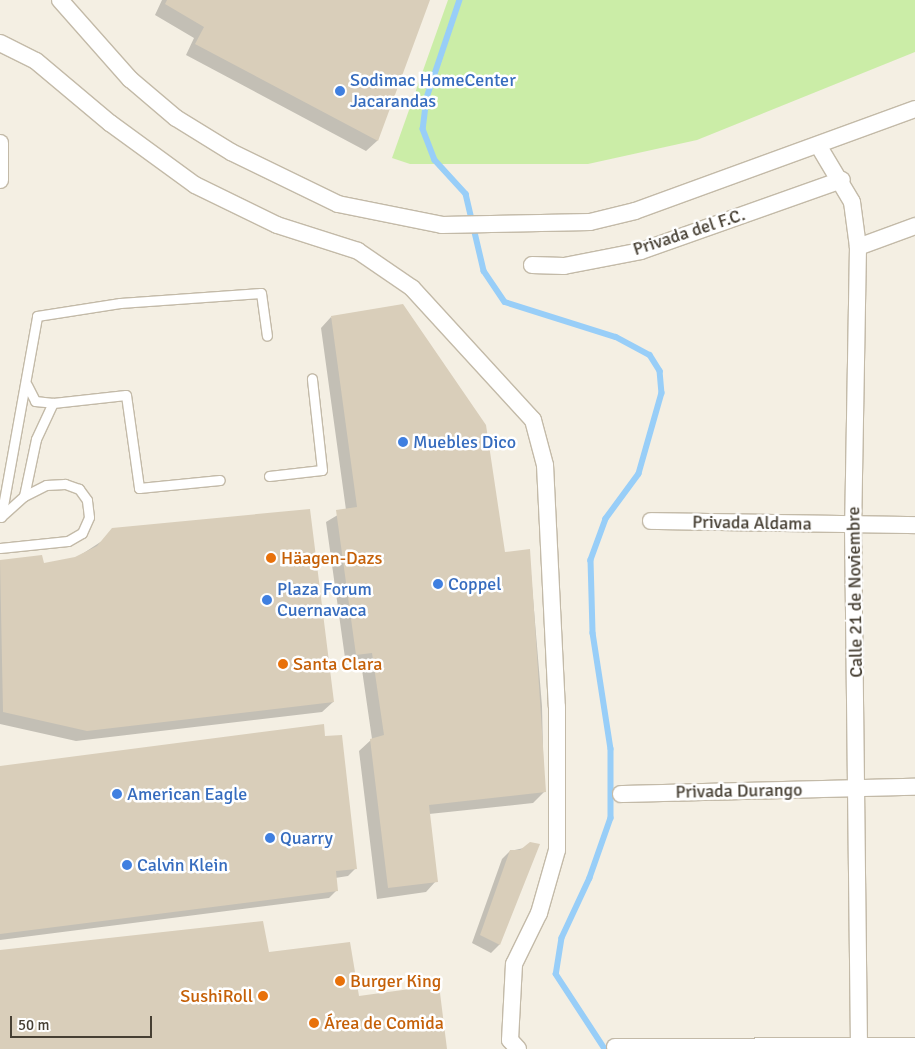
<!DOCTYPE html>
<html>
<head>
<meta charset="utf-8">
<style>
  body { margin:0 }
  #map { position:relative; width:915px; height:1049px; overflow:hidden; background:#f4efe3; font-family:Signika,sans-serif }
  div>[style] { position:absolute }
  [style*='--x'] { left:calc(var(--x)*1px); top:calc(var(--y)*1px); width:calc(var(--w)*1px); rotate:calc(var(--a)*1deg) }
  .green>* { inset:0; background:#cbeda7 }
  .shadow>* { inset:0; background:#0003 }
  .stream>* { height:5.5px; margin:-2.75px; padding:0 2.75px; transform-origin:2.75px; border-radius:2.75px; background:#98cef8 }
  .building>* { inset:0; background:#d9ceba }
  .roads { filter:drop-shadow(1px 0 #c3baa8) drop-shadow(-1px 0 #c3baa8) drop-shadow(0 1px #c3baa8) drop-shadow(0 -1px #c3baa8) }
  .service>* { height:9px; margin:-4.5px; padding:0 4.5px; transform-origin:4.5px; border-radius:4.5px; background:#fff }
  .minor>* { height:16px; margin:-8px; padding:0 8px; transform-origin:8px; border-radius:8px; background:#fff }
  .dots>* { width:14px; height:14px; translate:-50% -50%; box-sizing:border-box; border:2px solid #fff; border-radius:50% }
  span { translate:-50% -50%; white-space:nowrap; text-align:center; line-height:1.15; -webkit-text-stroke:5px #fff; paint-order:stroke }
  .shop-label { font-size:18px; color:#366cbe }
  .left { translate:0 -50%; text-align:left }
  .street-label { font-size:18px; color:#463f33 }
  .food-label { font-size:18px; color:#c56008 }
  .right { translate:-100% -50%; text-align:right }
  .scale { position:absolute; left:10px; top:1016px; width:142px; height:22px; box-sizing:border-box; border:2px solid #463f33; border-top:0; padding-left:6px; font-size:15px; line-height:18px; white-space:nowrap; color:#463f33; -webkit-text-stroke:4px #fff; paint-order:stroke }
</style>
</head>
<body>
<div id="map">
  <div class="green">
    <div style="clip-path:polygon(448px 0,915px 0,915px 52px,697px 140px,588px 164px,410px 164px,392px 158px)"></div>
  </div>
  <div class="shadow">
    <div style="clip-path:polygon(162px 0,428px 0,377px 141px,366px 151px,186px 55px,194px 38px,155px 15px)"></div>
    <div style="clip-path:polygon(331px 317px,504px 554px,529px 550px,542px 706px,544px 792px,533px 803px,429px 814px,436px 881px,426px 892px,377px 899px,359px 751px,372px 739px,361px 663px,346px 665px,326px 522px,346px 510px,321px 328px)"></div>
    <div style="clip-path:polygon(102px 541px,333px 702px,322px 712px,76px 741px,0 724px,0 561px,41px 556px,43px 564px,76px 558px)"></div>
    <div style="clip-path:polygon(324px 738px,356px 868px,348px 876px,335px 878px,337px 890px,329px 898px,0 940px,0 767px)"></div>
    <div style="clip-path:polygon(538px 845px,499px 945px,491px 953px,472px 943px,502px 859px,510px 851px)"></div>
  </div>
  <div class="stream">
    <div style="--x:460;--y:0;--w:103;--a:108.6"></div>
    <div style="--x:427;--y:98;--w:31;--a:97"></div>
    <div style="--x:423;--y:129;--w:33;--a:69"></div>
    <div style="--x:435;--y:160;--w:46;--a:47.6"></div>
    <div style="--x:466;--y:194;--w:79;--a:76.8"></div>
    <div style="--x:484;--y:271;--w:37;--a:56"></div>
    <div style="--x:505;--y:302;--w:116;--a:17.5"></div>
    <div style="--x:616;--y:337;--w:38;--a:28"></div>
    <div style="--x:650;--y:355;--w:19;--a:58"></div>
    <div style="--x:660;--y:371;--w:22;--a:85"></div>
    <div style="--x:662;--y:393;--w:84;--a:105.9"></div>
    <div style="--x:639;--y:474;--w:56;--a:126.3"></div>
    <div style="--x:606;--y:519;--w:44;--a:110.1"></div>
    <div style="--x:591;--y:560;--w:73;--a:88.4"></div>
    <div style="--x:593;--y:633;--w:117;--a:81.2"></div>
    <div style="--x:611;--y:749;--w:69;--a:90"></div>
    <div style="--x:611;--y:818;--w:64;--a:109.3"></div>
    <div style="--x:590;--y:878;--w:66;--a:115"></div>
    <div style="--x:562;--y:938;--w:36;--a:99"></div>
    <div style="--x:556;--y:974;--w:90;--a:56.8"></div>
  </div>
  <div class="building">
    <div style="clip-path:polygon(167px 0,430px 0,378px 141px,195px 44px,204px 27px,165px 4px)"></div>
    <div style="clip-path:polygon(403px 304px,486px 425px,505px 552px,530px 549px,546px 792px,429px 805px,438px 882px,388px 888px,370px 739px,384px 735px,372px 653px,356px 655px,336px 510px,357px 507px,331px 316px)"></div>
    <div style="clip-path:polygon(310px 509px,334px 702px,87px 731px,3px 712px,0 560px,42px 555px,44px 563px,75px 557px,97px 546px,112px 528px)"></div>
    <div style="clip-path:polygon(324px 724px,325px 736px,342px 735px,357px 869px,336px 871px,338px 891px,0 934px,0 766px)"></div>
    <div style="clip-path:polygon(530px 842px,540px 844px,500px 945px,480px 935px,510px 850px,520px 850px)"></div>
    <div style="clip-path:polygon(263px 921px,269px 952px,350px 942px,359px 996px,439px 985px,447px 1049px,0 1049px,0 950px)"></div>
  </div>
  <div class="roads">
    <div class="service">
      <div style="--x:27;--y:385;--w:18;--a:63"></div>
      <div style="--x:35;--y:401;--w:18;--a:6"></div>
      <div style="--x:269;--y:476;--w:53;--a:-6.5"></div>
      <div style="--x:322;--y:470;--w:92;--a:-96.3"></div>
      <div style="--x:24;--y:496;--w:58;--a:-78.1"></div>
      <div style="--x:36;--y:439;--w:40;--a:-65"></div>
      <div style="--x:53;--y:403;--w:73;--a:-6.3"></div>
      <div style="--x:126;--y:395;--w:94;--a:82"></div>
      <div style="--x:139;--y:488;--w:81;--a:-5.6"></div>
      <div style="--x:1;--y:517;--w:204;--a:-79.8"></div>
      <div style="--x:37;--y:316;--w:84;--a:-8.9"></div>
      <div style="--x:120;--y:303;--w:141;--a:-4.1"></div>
      <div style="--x:261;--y:293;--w:43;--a:82.1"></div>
      <div style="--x:0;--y:548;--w:68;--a:-5.9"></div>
      <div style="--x:68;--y:541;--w:16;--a:-30"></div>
      <div style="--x:82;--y:533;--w:17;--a:-66"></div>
      <div style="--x:89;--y:517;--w:17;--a:-97"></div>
      <div style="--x:87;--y:500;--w:14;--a:-126"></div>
      <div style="--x:79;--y:489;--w:15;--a:-160"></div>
      <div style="--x:65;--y:484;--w:19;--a:177"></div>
      <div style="--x:46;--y:485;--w:25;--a:153"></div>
      <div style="--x:24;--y:496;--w:31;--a:138"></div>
    </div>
    <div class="minor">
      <div style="--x:60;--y:0;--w:106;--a:48.5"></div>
      <div style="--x:130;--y:79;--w:60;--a:40.3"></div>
      <div style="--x:176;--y:118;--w:65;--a:31.7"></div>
      <div style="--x:231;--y:152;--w:119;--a:25.9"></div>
      <div style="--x:338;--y:204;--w:106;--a:11.4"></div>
      <div style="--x:442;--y:225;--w:148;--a:-1.2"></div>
      <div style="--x:590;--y:222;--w:46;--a:-13.7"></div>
      <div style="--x:635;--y:211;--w:298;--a:-20"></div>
      <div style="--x:0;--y:43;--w:40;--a:26.6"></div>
      <div style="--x:36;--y:61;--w:97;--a:40"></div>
      <div style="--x:110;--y:123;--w:105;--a:36.1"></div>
      <div style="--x:195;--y:185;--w:91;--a:26"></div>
      <div style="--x:277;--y:225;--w:85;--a:17.8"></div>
      <div style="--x:358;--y:251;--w:65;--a:34.4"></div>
      <div style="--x:412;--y:288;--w:179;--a:47.5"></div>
      <div style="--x:533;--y:420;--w:47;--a:75.1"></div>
      <div style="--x:545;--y:465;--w:242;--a:87.2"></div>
      <div style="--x:557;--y:707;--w:143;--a:90"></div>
      <div style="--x:557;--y:850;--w:66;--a:105.9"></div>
      <div style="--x:539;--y:913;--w:57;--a:116.1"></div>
      <div style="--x:514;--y:964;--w:76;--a:93"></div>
      <div style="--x:510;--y:1040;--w:12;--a:48"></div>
      <div style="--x:0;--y:143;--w:37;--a:90"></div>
      <div style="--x:818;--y:145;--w:66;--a:59.2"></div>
      <div style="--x:852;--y:202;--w:45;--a:82.4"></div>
      <div style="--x:858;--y:247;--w:279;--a:91"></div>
      <div style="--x:853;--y:526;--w:523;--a:89.34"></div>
      <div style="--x:858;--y:247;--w:61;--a:-20.2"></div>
      <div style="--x:532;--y:265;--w:32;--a:2"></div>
      <div style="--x:564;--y:266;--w:78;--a:-11"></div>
      <div style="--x:641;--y:251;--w:213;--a:-19.5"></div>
      <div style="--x:651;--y:521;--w:264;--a:0.9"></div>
      <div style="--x:621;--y:794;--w:294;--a:-1.4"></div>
      <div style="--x:615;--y:1047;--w:300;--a:-0.2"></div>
    </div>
  </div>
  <div class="dots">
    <div style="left:340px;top:91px;background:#3f7fe0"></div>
    <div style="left:403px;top:442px;background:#3f7fe0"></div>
    <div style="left:271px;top:558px;background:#e8710a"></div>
    <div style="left:438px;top:584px;background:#3f7fe0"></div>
    <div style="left:267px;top:600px;background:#3f7fe0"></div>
    <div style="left:283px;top:664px;background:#e8710a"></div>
    <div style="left:117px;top:794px;background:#3f7fe0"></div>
    <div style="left:270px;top:838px;background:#3f7fe0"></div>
    <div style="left:127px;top:865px;background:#3f7fe0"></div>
    <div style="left:340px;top:981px;background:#e8710a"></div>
    <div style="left:263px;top:996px;background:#e8710a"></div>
    <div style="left:314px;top:1023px;background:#e8710a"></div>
  </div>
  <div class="shop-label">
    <span class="left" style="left:350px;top:91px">Sodimac HomeCenter<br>Jacarandas</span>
    <span class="left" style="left:413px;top:442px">Muebles Dico</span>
    <span class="left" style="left:448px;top:584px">Coppel</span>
    <span class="left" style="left:277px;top:600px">Plaza Forum<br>Cuernavaca</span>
    <span class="left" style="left:127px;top:794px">American Eagle</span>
    <span class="left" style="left:280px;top:838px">Quarry</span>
    <span class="left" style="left:137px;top:865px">Calvin Klein</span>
  </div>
  <div class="street-label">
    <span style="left:689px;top:232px;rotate:-18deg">Privada del F.C.</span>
    <span style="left:752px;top:523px;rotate:1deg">Privada Aldama</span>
    <span style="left:855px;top:592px;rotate:-91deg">Calle 21 de Noviembre</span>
    <span style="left:739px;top:791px;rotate:-1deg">Privada Durango</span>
  </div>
  <div class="food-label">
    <span class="left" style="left:281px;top:558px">Häagen-Dazs</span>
    <span class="left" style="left:293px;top:664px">Santa Clara</span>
    <span class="left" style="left:350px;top:981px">Burger King</span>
    <span class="right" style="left:253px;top:996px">SushiRoll</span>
    <span class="left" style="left:324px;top:1023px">Área de Comida</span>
  </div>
  <div class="scale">50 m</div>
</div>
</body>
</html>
